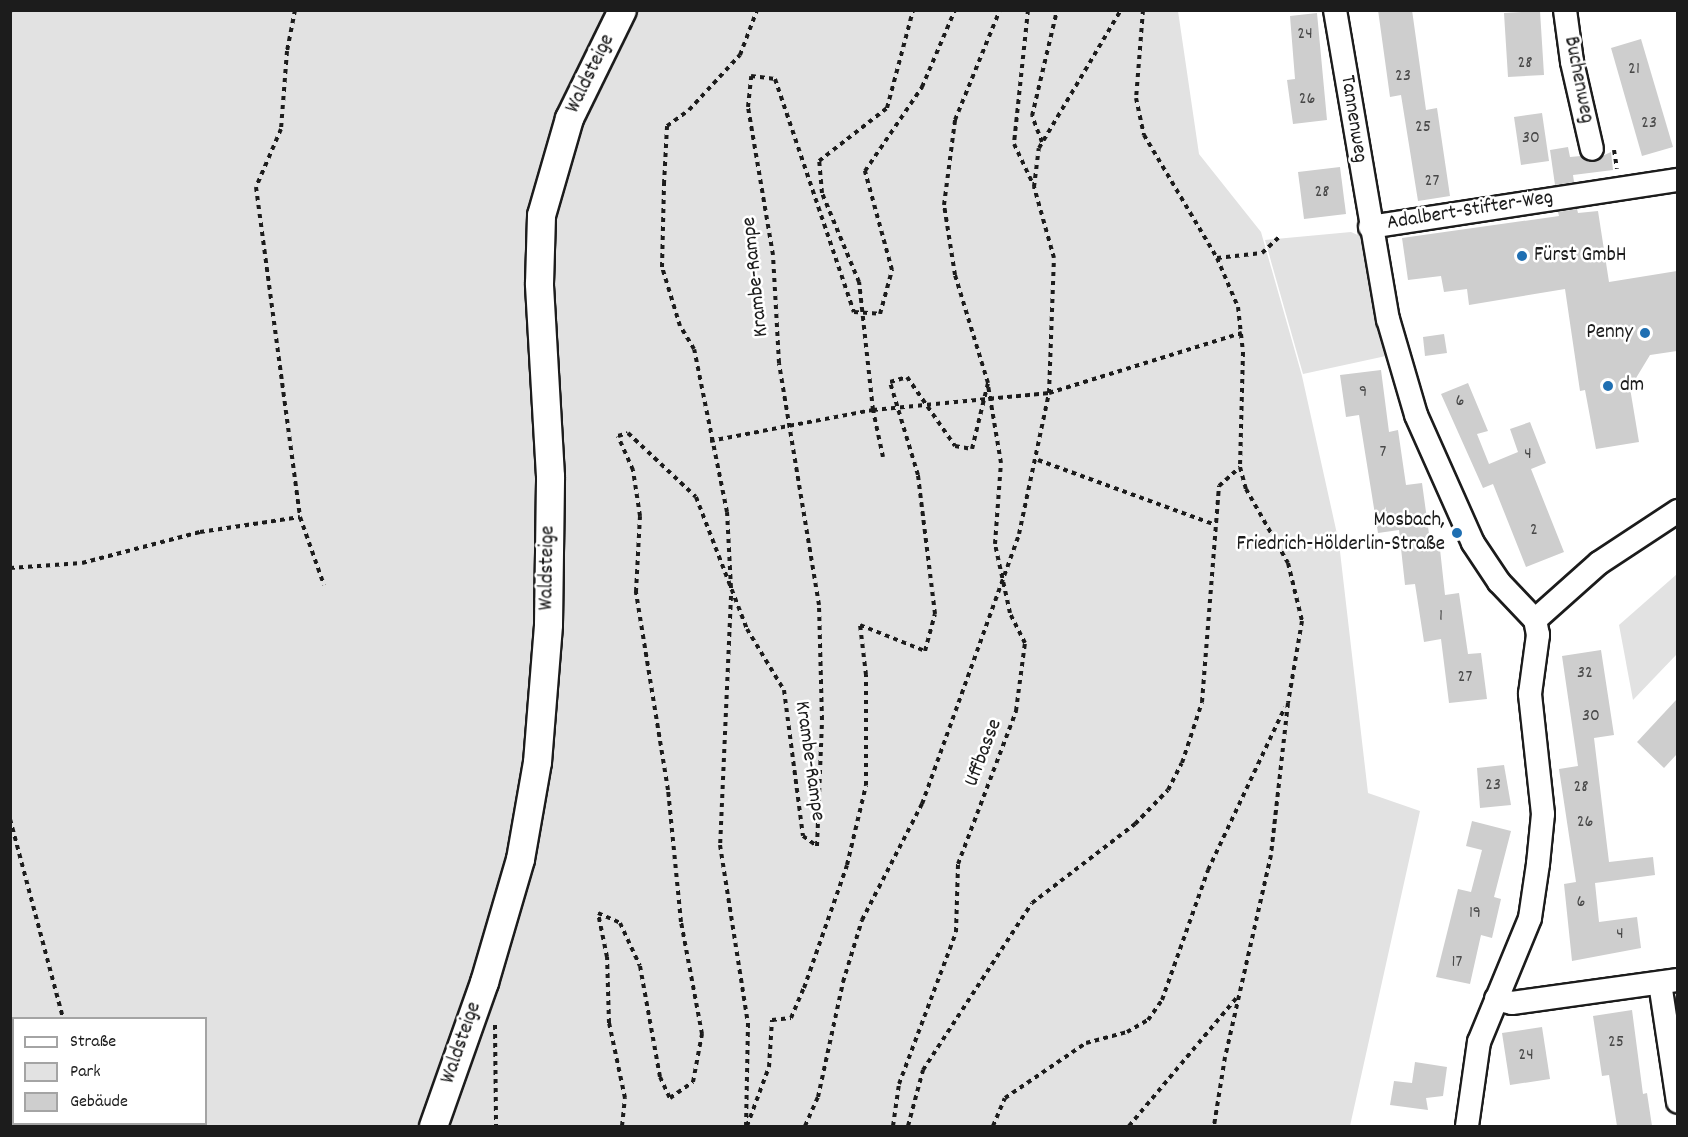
<!DOCTYPE html>
<html>
<head>
<meta charset="utf-8">
<style>
  body { margin:0 }
  #map { position:relative; width:1688px; height:1137px; overflow:hidden; background:#fff; font-family:Dekko,sans-serif }
  div>[style] { position:absolute }
  [style*='--x'] { left:calc(var(--x)*1px); top:calc(var(--y)*1px); width:calc(var(--w)*1px); rotate:calc(var(--a)*1deg) }
  .green>* { inset:0; background:#e2e2e2 }
  .building>* { inset:0; background:#cecece }
  .path>* { height:4px; margin-top:-2px; transform-origin:0; background:repeating-linear-gradient(90deg,#1c1c1c 0 4.5px,transparent 0 9px) }
  .roads { filter:drop-shadow(2px 0 #1c1c1c) drop-shadow(-2px 0 #1c1c1c) drop-shadow(0 2px #1c1c1c) drop-shadow(0 -2px #1c1c1c) }
  .minor>* { height:22px; margin:-11px; padding:0 11px; transform-origin:11px; border-radius:11px; background:#fff }
  .tertiary>* { height:27px; margin:-13.5px; padding:0 13.5px; transform-origin:13.5px; border-radius:13.5px; background:#fff }
  .dots>* { width:16px; height:16px; translate:-50% -50%; box-sizing:border-box; border:3px solid #fff; border-radius:50% }
  span { translate:-50% -50%; white-space:nowrap; text-align:center; line-height:1.15; -webkit-text-stroke:5px #fff; paint-order:stroke }
  .number-label { font-size:18px; color:#484848 }
  .number-label span { -webkit-text-stroke-width:0 }
  .street-label { font-size:21px; color:#1c1c1c }
  .poi-label { font-size:21px; color:#1c1c1c }
  .left { translate:0 -50%; text-align:left }
  .right { translate:-100% -50%; text-align:right }
  .frame { position:absolute; inset:0; border:12px solid #1c1c1c; pointer-events:none }
  .legend { position:absolute; left:12px; top:1017px; width:195px; height:108px; box-sizing:border-box; background:#fff; border:2px solid #a4a4a4; margin:0; padding:8px 10px; list-style:none; font-size:18px; color:#1c1c1c }
  .legend li { display:flex; align-items:center; gap:12px; height:30px }
  .legend b { width:30px; border:2px solid #a4a4a4 }
</style>
</head>
<body>
<div id="map">
  <div class="green">
    <div style="clip-path:polygon(evenodd,10px 11px,1178px 11px,1199px 154px,1261px 232px,1302px 376px,1339px 543px,1368px 793px,1420px 811px,1350px 1126px,11px 1126px,10px 11px,14px 1018px,206px 1018px,206px 1124px,14px 1124px,14px 1018px)"></div>
    <div style="clip-path:polygon(1351px 232px,1360px 236px,1386px 356px,1303px 374px,1265px 240px)"></div>
    <div style="clip-path:polygon(1677px 574px,1677px 654px,1633px 700px,1619px 625px)"></div>
  </div>
  <div class="building">
    <div style="clip-path:polygon(1378px 10px,1412px 10px,1426px 110px,1437px 108px,1450px 196px,1418px 201px,1401px 95px,1390px 97px)"></div>
    <div style="clip-path:polygon(1540px 11px,1544px 75px,1508px 77px,1504px 13px)"></div>
    <div style="clip-path:polygon(1317px 13px,1327px 120px,1293px 124px,1287px 80px,1295px 79px,1290px 16px)"></div>
    <div style="clip-path:polygon(1641px 39px,1673px 147px,1642px 156px,1611px 48px)"></div>
    <div style="clip-path:polygon(1542px 113px,1549px 161px,1521px 165px,1514px 117px)"></div>
    <div style="clip-path:polygon(1568px 147px,1570px 157px,1581px 156px,1589px 162px,1611px 152px,1613px 170px,1573px 175px,1574px 182px,1555px 185px,1550px 150px)"></div>
    <div style="clip-path:polygon(1340px 167px,1346px 214px,1304px 219px,1298px 172px)"></div>
    <div style="clip-path:polygon(1577px 209px,1578px 213px,1598px 211px,1609px 282px,1677px 271px,1677px 351px,1650px 355px,1630px 388px,1639px 442px,1596px 449px,1585px 390px,1580px 391px,1565px 289px,1469px 305px,1467px 289px,1444px 292px,1441px 276px,1408px 280px,1402px 238px,1559px 216px,1558px 212px)"></div>
    <div style="clip-path:polygon(1444px 334px,1447px 353px,1425px 356px,1423px 337px)"></div>
    <div style="clip-path:polygon(1381px 370px,1389px 432px,1398px 430px,1406px 485px,1422px 483px,1430px 541px,1439px 540px,1445px 595px,1459px 593px,1468px 654px,1481px 653px,1487px 699px,1449px 703px,1441px 639px,1424px 642px,1415px 584px,1405px 585px,1399px 530px,1378px 533px,1359px 415px,1346px 417px,1340px 375px)"></div>
    <div style="clip-path:polygon(1468px 383px,1488px 431px,1477px 434px,1489px 464px,1518px 452px,1510px 429px,1530px 422px,1546px 463px,1531px 469px,1564px 552px,1526px 567px,1493px 484px,1483px 488px,1441px 394px)"></div>
    <div style="clip-path:polygon(1601px 650px,1614px 735px,1594px 738px,1609px 862px,1653px 857px,1655px 875px,1595px 883px,1599px 922px,1637px 917px,1641px 948px,1572px 961px,1564px 884px,1576px 882px,1559px 769px,1578px 766px,1562px 656px)"></div>
    <div style="clip-path:polygon(1677px 699px,1677px 754px,1664px 768px,1637px 742px)"></div>
    <div style="clip-path:polygon(1504px 765px,1511px 805px,1480px 808px,1477px 768px)"></div>
    <div style="clip-path:polygon(1472px 821px,1511px 831px,1494px 897px,1501px 899px,1492px 938px,1481px 935px,1470px 984px,1436px 977px,1458px 889px,1471px 892px,1482px 850px,1466px 846px)"></div>
    <div style="clip-path:polygon(1632px 1010px,1643px 1094px,1647px 1093px,1652px 1126px,1617px 1126px,1609px 1075px,1602px 1076px,1593px 1016px)"></div>
    <div style="clip-path:polygon(1542px 1027px,1550px 1079px,1510px 1085px,1502px 1033px)"></div>
    <div style="clip-path:polygon(1415px 1062px,1447px 1067px,1443px 1096px,1426px 1098px,1428px 1110px,1390px 1105px,1394px 1081px,1412px 1083px)"></div>
  </div>
  <div class="path">
    <div style="--x:295;--y:10;--w:42;--a:101"></div>
    <div style="--x:287;--y:51;--w:78;--a:94.4"></div>
    <div style="--x:281;--y:129;--w:63;--a:113.3"></div>
    <div style="--x:256;--y:187;--w:333;--a:82.4"></div>
    <div style="--x:300;--y:517;--w:72;--a:70.6"></div>
    <div style="--x:1028;--y:10;--w:135;--a:96"></div>
    <div style="--x:1014;--y:144;--w:44;--a:64.6"></div>
    <div style="--x:1143;--y:10;--w:88;--a:94.5"></div>
    <div style="--x:1136;--y:98;--w:38;--a:78"></div>
    <div style="--x:1144;--y:135;--w:143;--a:59.3"></div>
    <div style="--x:1217;--y:258;--w:53;--a:66.8"></div>
    <div style="--x:1238;--y:307;--w:45;--a:83.7"></div>
    <div style="--x:1243;--y:352;--w:115;--a:91.5"></div>
    <div style="--x:1240;--y:467;--w:23;--a:75"></div>
    <div style="--x:1246;--y:489;--w:85;--a:60.4"></div>
    <div style="--x:1288;--y:563;--w:60;--a:76.4"></div>
    <div style="--x:1302;--y:621;--w:83;--a:99.7"></div>
    <div style="--x:1288;--y:703;--w:153;--a:96.4"></div>
    <div style="--x:1271;--y:855;--w:207;--a:102.8"></div>
    <div style="--x:1225;--y:1057;--w:70;--a:99.1"></div>
    <div style="--x:10;--y:12;--w:2;--a:-63"></div>
    <div style="--x:1042;--y:142;--w:28;--a:-111"></div>
    <div style="--x:1032;--y:116;--w:109;--a:-76.7"></div>
    <div style="--x:1614;--y:150;--w:19;--a:81"></div>
    <div style="--x:1217;--y:258;--w:45;--a:-6.3"></div>
    <div style="--x:1262;--y:253;--w:26;--a:-43"></div>
    <div style="--x:710;--y:441;--w:166;--a:-10.8"></div>
    <div style="--x:873;--y:410;--w:177;--a:-5.5"></div>
    <div style="--x:1049;--y:393;--w:202;--a:-17.3"></div>
    <div style="--x:883;--y:457;--w:48;--a:-102"></div>
    <div style="--x:873;--y:410;--w:129;--a:-96.2"></div>
    <div style="--x:859;--y:282;--w:96;--a:-112.6"></div>
    <div style="--x:822;--y:193;--w:32;--a:-95"></div>
    <div style="--x:819;--y:161;--w:86;--a:-37.9"></div>
    <div style="--x:887;--y:108;--w:101;--a:-75.1"></div>
    <div style="--x:1038;--y:460;--w:186;--a:20.1"></div>
    <div style="--x:10;--y:568;--w:72;--a:-4"></div>
    <div style="--x:82;--y:563;--w:122;--a:-14.7"></div>
    <div style="--x:200;--y:532;--w:101;--a:-8.5"></div>
    <div style="--x:731;--y:588;--w:76;--a:-93"></div>
    <div style="--x:727;--y:512;--w:166;--a:-101.4"></div>
    <div style="--x:694;--y:349;--w:27;--a:-121"></div>
    <div style="--x:680;--y:326;--w:62;--a:-107"></div>
    <div style="--x:662;--y:267;--w:83;--a:-88.6"></div>
    <div style="--x:664;--y:184;--w:58;--a:-87"></div>
    <div style="--x:667;--y:126;--w:27;--a:-36"></div>
    <div style="--x:689;--y:110;--w:75;--a:-47.2"></div>
    <div style="--x:740;--y:55;--w:48;--a:-69.3"></div>
    <div style="--x:731;--y:596;--w:249;--a:92.5"></div>
    <div style="--x:720;--y:845;--w:180;--a:81.1"></div>
    <div style="--x:748;--y:1023;--w:103;--a:91.1"></div>
    <div style="--x:10;--y:819;--w:206;--a:75.1"></div>
    <div style="--x:495;--y:1025;--w:101;--a:89.4"></div>
    <div style="--x:90;--y:1124;--w:2;--a:63"></div>
    <div style="--x:622;--y:1126;--w:28;--a:-84"></div>
    <div style="--x:625;--y:1098;--w:77;--a:-102"></div>
    <div style="--x:609;--y:1023;--w:66;--a:-91.7"></div>
    <div style="--x:607;--y:957;--w:45;--a:-101.6"></div>
    <div style="--x:598;--y:913;--w:24;--a:24"></div>
    <div style="--x:620;--y:923;--w:47;--a:65.1"></div>
    <div style="--x:640;--y:966;--w:113;--a:79.8"></div>
    <div style="--x:660;--y:1077;--w:23;--a:65"></div>
    <div style="--x:670;--y:1098;--w:28;--a:-35"></div>
    <div style="--x:693;--y:1082;--w:49;--a:-79.4"></div>
    <div style="--x:702;--y:1034;--w:114;--a:-100.6"></div>
    <div style="--x:681;--y:922;--w:133;--a:-95.6"></div>
    <div style="--x:668;--y:790;--w:201;--a:-99.2"></div>
    <div style="--x:636;--y:592;--w:76;--a:-87"></div>
    <div style="--x:640;--y:516;--w:47;--a:-98.7"></div>
    <div style="--x:633;--y:470;--w:37;--a:-114"></div>
    <div style="--x:618;--y:436;--w:10;--a:-17"></div>
    <div style="--x:628;--y:433;--w:93;--a:43.3"></div>
    <div style="--x:696;--y:497;--w:142;--a:68.9"></div>
    <div style="--x:747;--y:629;--w:71;--a:58.8"></div>
    <div style="--x:784;--y:690;--w:147;--a:82.6"></div>
    <div style="--x:803;--y:836;--w:17;--a:36"></div>
    <div style="--x:817;--y:846;--w:126;--a:-87.7"></div>
    <div style="--x:822;--y:720;--w:115;--a:-91.5"></div>
    <div style="--x:819;--y:605;--w:245;--a:-99.4"></div>
    <div style="--x:779;--y:363;--w:108;--a:-93.2"></div>
    <div style="--x:773;--y:255;--w:150;--a:-99.6"></div>
    <div style="--x:748;--y:107;--w:31;--a:-84"></div>
    <div style="--x:751;--y:76;--w:24;--a:7"></div>
    <div style="--x:775;--y:79;--w:246;--a:71.3"></div>
    <div style="--x:854;--y:312;--w:26;--a:4"></div>
    <div style="--x:880;--y:314;--w:46;--a:-74.7"></div>
    <div style="--x:892;--y:270;--w:103;--a:-105.3"></div>
    <div style="--x:865;--y:171;--w:102;--a:-55.8"></div>
    <div style="--x:922;--y:87;--w:84;--a:-66.8"></div>
    <div style="--x:747;--y:1126;--w:63;--a:-69.6"></div>
    <div style="--x:769;--y:1067;--w:47;--a:-86.3"></div>
    <div style="--x:772;--y:1020;--w:19;--a:-6"></div>
    <div style="--x:791;--y:1018;--w:33;--a:-67"></div>
    <div style="--x:804;--y:988;--w:130;--a:-70.7"></div>
    <div style="--x:847;--y:865;--w:82;--a:-76.6"></div>
    <div style="--x:866;--y:785;--w:110;--a:-90"></div>
    <div style="--x:866;--y:675;--w:50;--a:-96.8"></div>
    <div style="--x:860;--y:625;--w:70;--a:21.8"></div>
    <div style="--x:925;--y:651;--w:38;--a:-75"></div>
    <div style="--x:935;--y:614;--w:140;--a:-97"></div>
    <div style="--x:918;--y:475;--w:97;--a:-106.8"></div>
    <div style="--x:890;--y:382;--w:18;--a:-16"></div>
    <div style="--x:907;--y:377;--w:84;--a:55.2"></div>
    <div style="--x:955;--y:446;--w:17;--a:10"></div>
    <div style="--x:972;--y:449;--w:68;--a:-76.4"></div>
    <div style="--x:988;--y:383;--w:113;--a:-107"></div>
    <div style="--x:955;--y:275;--w:71;--a:-98.9"></div>
    <div style="--x:944;--y:205;--w:86;--a:-82.6"></div>
    <div style="--x:955;--y:120;--w:119;--a:-67.8"></div>
    <div style="--x:805;--y:1126;--w:32;--a:-66"></div>
    <div style="--x:818;--y:1097;--w:118;--a:-77.7"></div>
    <div style="--x:843;--y:982;--w:65;--a:-73"></div>
    <div style="--x:862;--y:920;--w:131;--a:-62.7"></div>
    <div style="--x:922;--y:804;--w:287;--a:-70.2"></div>
    <div style="--x:1019;--y:534;--w:144;--a:-78"></div>
    <div style="--x:1049;--y:393;--w:135;--a:-87.9"></div>
    <div style="--x:1054;--y:258;--w:74;--a:-105.7"></div>
    <div style="--x:1034;--y:187;--w:39;--a:-83"></div>
    <div style="--x:1039;--y:148;--w:161;--a:-59.3"></div>
    <div style="--x:893;--y:1126;--w:42;--a:-81.9"></div>
    <div style="--x:899;--y:1084;--w:162;--a:-69.4"></div>
    <div style="--x:956;--y:932;--w:68;--a:-88.3"></div>
    <div style="--x:958;--y:864;--w:164;--a:-69.2"></div>
    <div style="--x:1016;--y:711;--w:69;--a:-82.5"></div>
    <div style="--x:1025;--y:643;--w:34;--a:-117"></div>
    <div style="--x:1010;--y:613;--w:71;--a:-102.3"></div>
    <div style="--x:995;--y:544;--w:81;--a:-85.8"></div>
    <div style="--x:1001;--y:463;--w:79;--a:-99.5"></div>
    <div style="--x:908;--y:1126;--w:58;--a:-75"></div>
    <div style="--x:923;--y:1070;--w:199;--a:-56.9"></div>
    <div style="--x:1032;--y:903;--w:130;--a:-37.5"></div>
    <div style="--x:1135;--y:824;--w:47;--a:-45.9"></div>
    <div style="--x:1168;--y:790;--w:30;--a:-63"></div>
    <div style="--x:1182;--y:763;--w:64;--a:-71.8"></div>
    <div style="--x:1202;--y:702;--w:217;--a:-85.5"></div>
    <div style="--x:1219;--y:486;--w:28;--a:-42"></div>
    <div style="--x:993;--y:1126;--w:30;--a:-67"></div>
    <div style="--x:1005;--y:1098;--w:98;--a:-34.2"></div>
    <div style="--x:1086;--y:1043;--w:42;--a:-15"></div>
    <div style="--x:1127;--y:1032;--w:24;--a:-30"></div>
    <div style="--x:1148;--y:1020;--w:24;--a:-55"></div>
    <div style="--x:1162;--y:1000;--w:138;--a:-70.5"></div>
    <div style="--x:1208;--y:870;--w:180;--a:-64.7"></div>
    <div style="--x:1129;--y:1126;--w:170;--a:-50"></div>
  </div>
  <div class="roads">
    <div class="minor">
      <div style="--x:1335;--y:10;--w:314;--a:80.3"></div>
      <div style="--x:1388;--y:319;--w:100;--a:73.7"></div>
      <div style="--x:1416;--y:415;--w:140;--a:66"></div>
      <div style="--x:1473;--y:543;--w:47;--a:56.3"></div>
      <div style="--x:1499;--y:582;--w:52;--a:46.5"></div>
      <div style="--x:1565;--y:10;--w:52;--a:82.3"></div>
      <div style="--x:1572;--y:62;--w:89;--a:77.1"></div>
      <div style="--x:1370;--y:227;--w:312;--a:-8.7"></div>
      <div style="--x:1535;--y:620;--w:86;--a:-41.7"></div>
      <div style="--x:1599;--y:563;--w:95;--a:-33.4"></div>
      <div style="--x:1660;--y:983;--w:120;--a:81.4"></div>
      <div style="--x:1496;--y:999;--w:16;--a:14"></div>
      <div style="--x:1512;--y:1003;--w:168;--a:-7.9"></div>
      <div style="--x:1467;--y:1126;--w:85;--a:-81.9"></div>
      <div style="--x:1479;--y:1042;--w:134;--a:-67.6"></div>
      <div style="--x:1530;--y:918;--w:55;--a:-81.6"></div>
      <div style="--x:1538;--y:864;--w:50;--a:-84.3"></div>
      <div style="--x:1543;--y:814;--w:121;--a:-96.2"></div>
      <div style="--x:1530;--y:694;--w:60;--a:-82.3"></div>
      <div style="--x:1538;--y:635;--w:15;--a:-101"></div>
    </div>
    <div class="tertiary">
      <div style="--x:433;--y:1126;--w:153;--a:-70.5"></div>
      <div style="--x:484;--y:982;--w:128;--a:-73.7"></div>
      <div style="--x:520;--y:859;--w:98;--a:-80.1"></div>
      <div style="--x:537;--y:762;--w:138;--a:-85.4"></div>
      <div style="--x:548;--y:624;--w:148;--a:-89.2"></div>
      <div style="--x:550;--y:476;--w:193;--a:-93.3"></div>
      <div style="--x:539;--y:283;--w:68;--a:-88.3"></div>
      <div style="--x:541;--y:215;--w:101;--a:-73.9"></div>
      <div style="--x:569;--y:118;--w:120;--a:-63.9"></div>
    </div>
  </div>
  <div class="dots">
    <div style="left:1522px;top:256px;background:#1f6fb2"></div>
    <div style="left:1645px;top:333px;background:#1f6fb2"></div>
    <div style="left:1608px;top:386px;background:#1f6fb2"></div>
    <div style="left:1457px;top:533px;background:#1f6fb2"></div>
  </div>
  <div class="number-label">
    <span style="left:1305px;top:35px">24</span>
    <span style="left:1525px;top:64px">28</span>
    <span style="left:1634px;top:70px">21</span>
    <span style="left:1403px;top:77px">23</span>
    <span style="left:1307px;top:100px">26</span>
    <span style="left:1649px;top:124px">23</span>
    <span style="left:1423px;top:128px">25</span>
    <span style="left:1531px;top:139px">30</span>
    <span style="left:1432px;top:182px">27</span>
    <span style="left:1322px;top:193px">28</span>
    <span style="left:1363px;top:393px">9</span>
    <span style="left:1460px;top:402px">6</span>
    <span style="left:1383px;top:453px">7</span>
    <span style="left:1528px;top:455px">4</span>
    <span style="left:1534px;top:531px">2</span>
    <span style="left:1441px;top:617px">1</span>
    <span style="left:1585px;top:674px">32</span>
    <span style="left:1465px;top:678px">27</span>
    <span style="left:1591px;top:717px">30</span>
    <span style="left:1493px;top:786px">23</span>
    <span style="left:1581px;top:788px">28</span>
    <span style="left:1585px;top:823px">26</span>
    <span style="left:1581px;top:903px">6</span>
    <span style="left:1475px;top:914px">19</span>
    <span style="left:1620px;top:935px">4</span>
    <span style="left:1457px;top:963px">17</span>
    <span style="left:1616px;top:1043px">25</span>
    <span style="left:1526px;top:1056px">24</span>
  </div>
  <div class="street-label">
    <span style="left:591px;top:74px;rotate:-64deg">Waldsteige</span>
    <span style="left:1578px;top:80px;rotate:79deg">Buchenweg</span>
    <span style="left:1353px;top:119px;rotate:81deg">Tannenweg</span>
    <span style="left:1470px;top:211px;rotate:-9deg">Adalbert-Stifter-Weg</span>
    <span style="left:756px;top:277px;rotate:-96deg">Krambe-Rampe</span>
    <span style="left:548px;top:568px;rotate:-89deg">Waldsteige</span>
    <span style="left:984px;top:753px;rotate:-69deg">Uffbasse</span>
    <span style="left:809px;top:761px;rotate:82deg">Krambe-Rampe</span>
    <span style="left:462px;top:1043px;rotate:-71deg">Waldsteige</span>
  </div>
  <div class="poi-label">
    <span class="left" style="left:1534px;top:256px">Fürst GmbH</span>
    <span class="right" style="left:1633px;top:333px">Penny</span>
    <span class="left" style="left:1620px;top:386px">dm</span>
    <span class="right" style="left:1445px;top:533px">Mosbach,<br>Friedrich-Hölderlin-Straße</span>
  </div>
  <div class="frame"></div>
  <ul class="legend">
  <li><b style="height:8px;background:#fff"></b>Straße</li>
  <li><b style="height:16px;background:#e2e2e2"></b>Park</li>
  <li><b style="height:16px;background:#cecece"></b>Gebäude</li>
  </ul>
</div>
</body>
</html>
